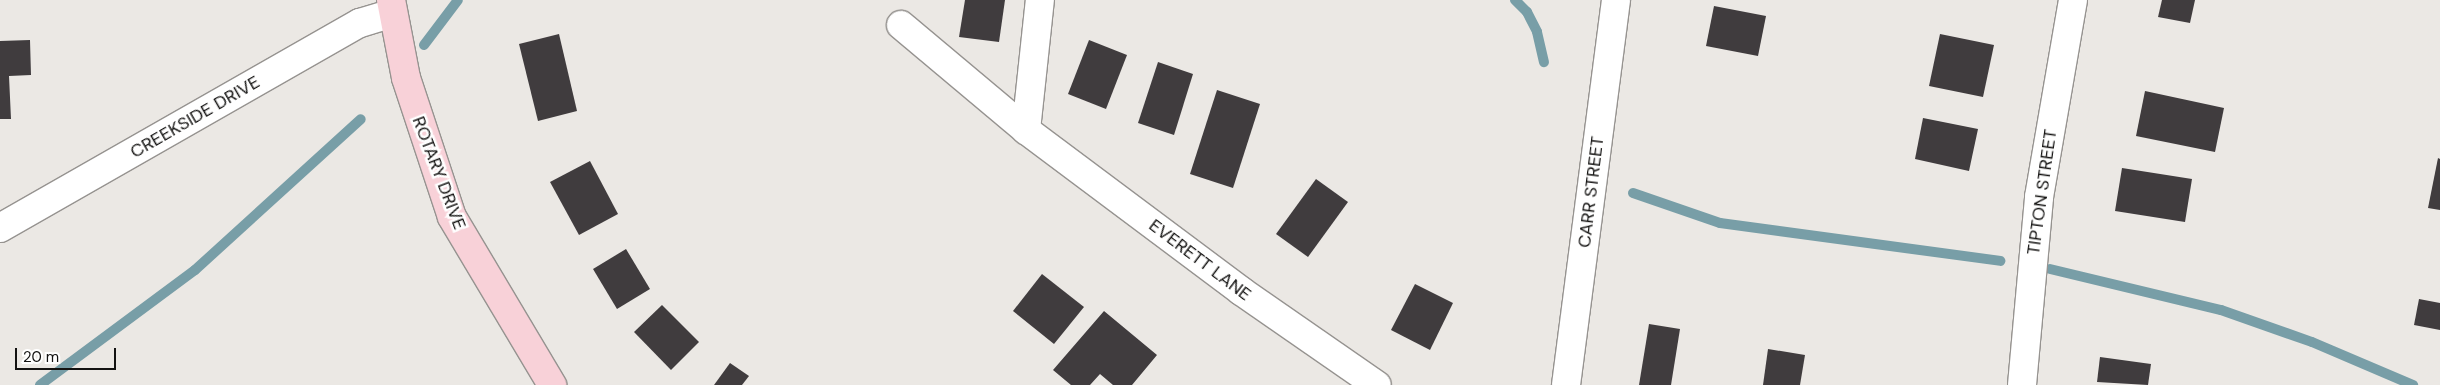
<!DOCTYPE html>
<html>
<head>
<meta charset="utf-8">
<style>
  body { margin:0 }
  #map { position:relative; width:2440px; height:385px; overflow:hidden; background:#ebe8e4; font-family:"DM Sans",sans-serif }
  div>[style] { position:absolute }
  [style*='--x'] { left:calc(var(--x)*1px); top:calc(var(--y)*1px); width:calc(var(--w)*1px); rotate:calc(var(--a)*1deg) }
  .stream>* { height:10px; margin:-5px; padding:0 5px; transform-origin:5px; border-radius:5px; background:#789ea7 }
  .building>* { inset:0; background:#403c3e }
  .roads { filter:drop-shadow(1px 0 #969390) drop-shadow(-1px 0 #969390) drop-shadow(0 1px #969390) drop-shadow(0 -1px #969390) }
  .street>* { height:28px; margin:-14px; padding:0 14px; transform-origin:14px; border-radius:14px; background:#fff }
  .secondary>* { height:28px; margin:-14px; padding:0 14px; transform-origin:14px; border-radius:14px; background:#f8d1d8 }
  span { translate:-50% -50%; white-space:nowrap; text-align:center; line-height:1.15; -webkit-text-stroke:5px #fff; paint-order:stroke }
  .street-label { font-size:18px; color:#131211 }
  .scale { position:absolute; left:15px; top:348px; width:101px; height:22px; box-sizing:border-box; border:2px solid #131211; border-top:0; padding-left:6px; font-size:15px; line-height:18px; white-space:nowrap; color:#131211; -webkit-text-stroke:4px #fff; paint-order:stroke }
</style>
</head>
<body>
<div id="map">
  <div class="stream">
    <div style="--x:1515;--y:0;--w:17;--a:45"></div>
    <div style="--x:1527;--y:12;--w:22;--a:63"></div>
    <div style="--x:1537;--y:32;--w:31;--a:77"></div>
    <div style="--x:424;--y:45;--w:56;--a:-52.9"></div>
    <div style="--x:1633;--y:193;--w:92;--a:19"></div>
    <div style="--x:1720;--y:223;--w:283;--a:7.7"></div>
    <div style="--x:2050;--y:269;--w:176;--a:13.5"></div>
    <div style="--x:2221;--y:310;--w:96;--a:19.4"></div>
    <div style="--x:2312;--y:342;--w:110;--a:23.1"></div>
    <div style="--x:40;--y:385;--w:193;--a:-36.6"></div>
    <div style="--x:195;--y:270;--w:224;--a:-42.3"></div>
  </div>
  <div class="building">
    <div style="clip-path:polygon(965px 0,1005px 0,999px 42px,959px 37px)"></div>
    <div style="clip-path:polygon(2162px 0,2195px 0,2190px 23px,2158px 17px)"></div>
    <div style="clip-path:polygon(1714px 6px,1766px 16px,1758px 56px,1706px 46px)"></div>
    <div style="clip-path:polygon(559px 34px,577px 111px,538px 121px,519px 44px)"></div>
    <div style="clip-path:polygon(1940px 34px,1994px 45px,1983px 97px,1929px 86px)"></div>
    <div style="clip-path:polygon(30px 40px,31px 75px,9px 76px,11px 119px,0 119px,0 41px)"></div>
    <div style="clip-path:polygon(1089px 40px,1127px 55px,1106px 109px,1068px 94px)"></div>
    <div style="clip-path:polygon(1158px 62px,1193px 74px,1174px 135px,1138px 123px)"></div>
    <div style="clip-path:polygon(1217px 90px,1260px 104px,1233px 188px,1190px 174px)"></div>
    <div style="clip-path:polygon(2145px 91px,2224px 108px,2215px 152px,2136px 136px)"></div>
    <div style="clip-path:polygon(1923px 118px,1978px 129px,1969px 171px,1915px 159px)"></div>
    <div style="clip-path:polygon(2438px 158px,2440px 159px,2440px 210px,2428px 208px)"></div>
    <div style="clip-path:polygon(590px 161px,618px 214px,579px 235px,550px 182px)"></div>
    <div style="clip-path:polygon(2122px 168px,2192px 179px,2185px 222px,2115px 211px)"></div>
    <div style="clip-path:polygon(1316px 179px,1348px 202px,1308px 257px,1276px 234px)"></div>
    <div style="clip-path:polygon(626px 249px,650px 289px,617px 309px,593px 269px)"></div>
    <div style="clip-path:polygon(1042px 274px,1084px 307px,1054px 344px,1013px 311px)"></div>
    <div style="clip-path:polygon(1415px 284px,1453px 303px,1430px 350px,1391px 330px)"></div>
    <div style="clip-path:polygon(2419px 299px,2440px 303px,2440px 330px,2414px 325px)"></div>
    <div style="clip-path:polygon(662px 305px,699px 342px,671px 370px,634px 332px)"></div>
    <div style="clip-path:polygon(1104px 311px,1157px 355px,1132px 385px,1113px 385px,1100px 374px,1090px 385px,1071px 385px,1053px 370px)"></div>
    <div style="clip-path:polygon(1649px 324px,1680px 329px,1671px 385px,1639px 385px)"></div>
    <div style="clip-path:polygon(1768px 349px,1805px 355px,1800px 385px,1763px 385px)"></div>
    <div style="clip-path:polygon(2100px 357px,2151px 364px,2148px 385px,2097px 382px)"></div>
    <div style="clip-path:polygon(730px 363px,749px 376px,742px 385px,714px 385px)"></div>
  </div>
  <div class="roads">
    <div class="street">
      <div style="--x:901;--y:25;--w:163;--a:40"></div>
      <div style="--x:1026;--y:130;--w:269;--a:36.8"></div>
      <div style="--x:1241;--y:291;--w:165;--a:34.7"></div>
      <div style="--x:1026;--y:130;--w:131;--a:-83.9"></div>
      <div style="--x:0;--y:228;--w:414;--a:-29.7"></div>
      <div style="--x:360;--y:23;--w:34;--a:-17"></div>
      <div style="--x:1566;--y:385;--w:388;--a:-82.6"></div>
      <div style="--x:2022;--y:385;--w:189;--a:-84.8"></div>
      <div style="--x:2039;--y:197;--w:200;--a:-80.2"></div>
    </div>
    <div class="secondary">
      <div style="--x:391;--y:0;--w:79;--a:79.1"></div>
      <div style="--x:406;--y:78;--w:146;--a:71.7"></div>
      <div style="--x:452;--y:217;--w:196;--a:59.2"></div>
    </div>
  </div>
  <div class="street-label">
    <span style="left:195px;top:117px;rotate:-30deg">CREEKSIDE DRIVE</span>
    <span style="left:439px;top:173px;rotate:69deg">ROTARY DRIVE</span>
    <span style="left:1591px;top:192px;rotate:-83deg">CARR STREET</span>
    <span style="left:2042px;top:192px;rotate:-82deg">TIPTON STREET</span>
    <span style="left:1200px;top:260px;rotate:37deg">EVERETT LANE</span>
  </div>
  <div class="scale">20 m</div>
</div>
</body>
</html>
